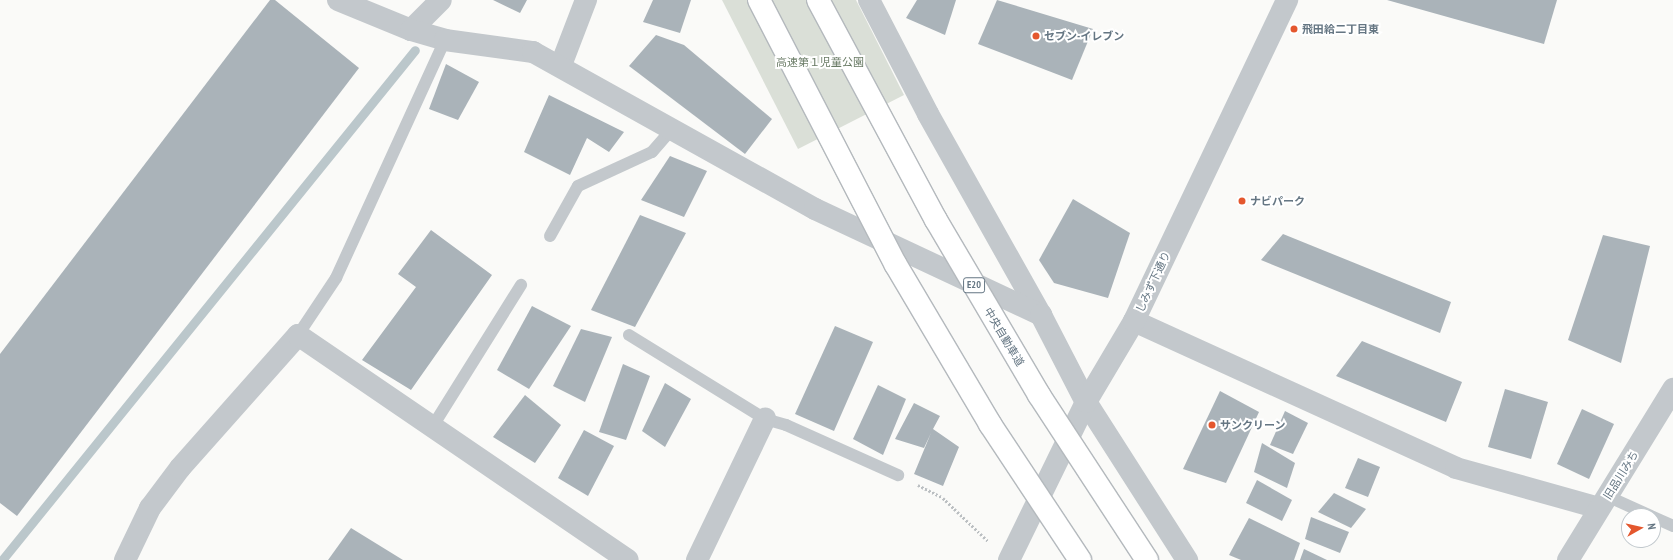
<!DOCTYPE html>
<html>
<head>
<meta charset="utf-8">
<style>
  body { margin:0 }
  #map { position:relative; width:1673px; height:560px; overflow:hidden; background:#fafaf8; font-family:"PT Sans Narrow","Noto Sans JP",sans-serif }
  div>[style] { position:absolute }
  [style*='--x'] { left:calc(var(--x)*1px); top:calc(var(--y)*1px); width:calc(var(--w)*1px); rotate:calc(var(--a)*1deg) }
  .green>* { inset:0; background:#dadfd7 }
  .stream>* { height:9px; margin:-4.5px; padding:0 4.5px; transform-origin:4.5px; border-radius:4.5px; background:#bbc7cb }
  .building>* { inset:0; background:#aab3b9 }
  .path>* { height:2.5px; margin-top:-1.25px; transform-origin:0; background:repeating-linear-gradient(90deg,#bbbfc2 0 2px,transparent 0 4px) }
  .service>* { height:12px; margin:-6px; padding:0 6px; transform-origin:6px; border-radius:6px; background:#c3c8cc }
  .minor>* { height:22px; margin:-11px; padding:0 11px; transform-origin:11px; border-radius:11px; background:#c3c8cc }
  .tertiary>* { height:22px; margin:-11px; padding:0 11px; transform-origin:11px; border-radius:11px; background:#c3c8cc }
  .bridges { filter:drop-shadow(1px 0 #b4b9bd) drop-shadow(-1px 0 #b4b9bd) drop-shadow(0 1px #b4b9bd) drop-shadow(0 -1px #b4b9bd) }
  .motorway-bridge>* { height:22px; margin:-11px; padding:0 11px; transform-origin:11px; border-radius:11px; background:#fff }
  .dots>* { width:11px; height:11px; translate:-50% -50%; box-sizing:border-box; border:2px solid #fff; border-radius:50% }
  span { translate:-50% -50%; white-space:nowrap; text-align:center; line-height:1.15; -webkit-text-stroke:4px #fff; paint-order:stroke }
  .shield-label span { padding:1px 3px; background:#fff; border:1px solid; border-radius:3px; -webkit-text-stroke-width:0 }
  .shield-label { font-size:10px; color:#657683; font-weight:700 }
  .poi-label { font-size:11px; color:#657683; font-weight:700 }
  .left { translate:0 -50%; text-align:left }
  .park-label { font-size:11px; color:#687a64 }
  .street-label { font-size:11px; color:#657683 }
  .north { position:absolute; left:1621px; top:508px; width:40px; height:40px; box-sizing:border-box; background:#fff; border:1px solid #c1c8cd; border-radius:50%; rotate:82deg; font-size:11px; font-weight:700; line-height:16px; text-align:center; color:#657683 }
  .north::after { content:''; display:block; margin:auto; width:14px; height:18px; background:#e4572e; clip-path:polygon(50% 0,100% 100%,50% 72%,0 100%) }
</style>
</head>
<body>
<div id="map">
  <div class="green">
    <div style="clip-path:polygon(722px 0,856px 0,904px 95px,798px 149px)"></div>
  </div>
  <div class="stream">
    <div style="--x:2;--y:560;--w:656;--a:-51"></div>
  </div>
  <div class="building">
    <div style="clip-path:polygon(270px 0,275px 0,359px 68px,17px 516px,0 503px,0 354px)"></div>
    <div style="clip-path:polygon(493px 0,527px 0,520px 13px)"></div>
    <div style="clip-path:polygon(653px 0,691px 0,680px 33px,643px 22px)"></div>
    <div style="clip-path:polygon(917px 0,956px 0,945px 35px,906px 18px)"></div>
    <div style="clip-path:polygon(997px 0,1093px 29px,1072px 80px,978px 44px)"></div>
    <div style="clip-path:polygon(1387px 0,1557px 0,1544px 44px)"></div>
    <div style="clip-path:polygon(656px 35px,684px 45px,772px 119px,745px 154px,629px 66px)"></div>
    <div style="clip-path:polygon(446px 64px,479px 82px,458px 120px,429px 109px)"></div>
    <div style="clip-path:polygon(549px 95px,624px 132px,609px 152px,587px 138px,570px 175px,524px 152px)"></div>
    <div style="clip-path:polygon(670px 156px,707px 171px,684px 217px,641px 200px)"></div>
    <div style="clip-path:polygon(1073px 199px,1130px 233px,1108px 298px,1054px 283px,1039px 260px)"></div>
    <div style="clip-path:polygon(640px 215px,686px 233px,635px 327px,591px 310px)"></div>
    <div style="clip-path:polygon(431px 230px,492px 275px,411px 390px,362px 360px,416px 287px,398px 274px)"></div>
    <div style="clip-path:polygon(1283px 234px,1451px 302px,1440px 333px,1261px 260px)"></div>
    <div style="clip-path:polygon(1603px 235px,1650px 246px,1621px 363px,1568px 340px)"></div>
    <div style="clip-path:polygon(532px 306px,571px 326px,529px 389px,497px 370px)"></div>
    <div style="clip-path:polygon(835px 326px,873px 342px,834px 431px,795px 414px)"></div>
    <div style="clip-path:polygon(581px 329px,612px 337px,585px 402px,553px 386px)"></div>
    <div style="clip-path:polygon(1362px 341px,1462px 382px,1446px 422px,1336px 376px)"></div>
    <div style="clip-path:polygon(623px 364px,650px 376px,626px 440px,599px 432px)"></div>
    <div style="clip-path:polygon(665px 383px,691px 399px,665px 447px,642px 431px)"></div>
    <div style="clip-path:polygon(878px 385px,906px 399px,883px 455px,853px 439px)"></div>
    <div style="clip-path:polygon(1505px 389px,1548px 402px,1531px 459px,1488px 447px)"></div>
    <div style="clip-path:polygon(1220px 391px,1259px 412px,1226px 483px,1183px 469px)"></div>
    <div style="clip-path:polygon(525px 395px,561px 425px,535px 463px,493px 437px)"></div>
    <div style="clip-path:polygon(914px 403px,940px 416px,933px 429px,959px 447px,943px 486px,914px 474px,931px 433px,924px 448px,895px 439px)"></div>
    <div style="clip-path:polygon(1582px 409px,1614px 424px,1589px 479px,1557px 464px)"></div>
    <div style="clip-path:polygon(1285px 411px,1308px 423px,1293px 454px,1270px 445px)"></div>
    <div style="clip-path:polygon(584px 430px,614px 446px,588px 496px,558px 478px)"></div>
    <div style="clip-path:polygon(1262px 443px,1295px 463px,1287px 488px,1254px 472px)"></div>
    <div style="clip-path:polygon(1358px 458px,1380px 467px,1368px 497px,1345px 488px)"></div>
    <div style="clip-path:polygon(1257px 480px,1292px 500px,1282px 521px,1246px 503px)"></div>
    <div style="clip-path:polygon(1334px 493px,1366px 509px,1351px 528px,1318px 512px)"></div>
    <div style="clip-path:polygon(1311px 517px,1349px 532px,1340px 553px,1305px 539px)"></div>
    <div style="clip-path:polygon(1249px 518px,1300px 543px,1294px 560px,1241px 560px,1229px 555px)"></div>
    <div style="clip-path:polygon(351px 528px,403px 560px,328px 560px)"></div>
    <div style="clip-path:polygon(1304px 549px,1327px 560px,1300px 560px)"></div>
  </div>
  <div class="path">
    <div style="--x:918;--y:485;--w:28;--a:27"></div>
    <div style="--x:943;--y:498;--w:62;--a:43.7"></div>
  </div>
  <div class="service">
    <div style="--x:550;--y:236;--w:57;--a:-60.8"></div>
    <div style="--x:578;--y:186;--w:81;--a:-24.7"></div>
    <div style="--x:652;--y:152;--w:32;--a:-49"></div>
    <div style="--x:298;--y:335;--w:69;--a:-56.3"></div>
    <div style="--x:336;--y:278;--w:262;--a:-65.4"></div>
    <div style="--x:629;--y:335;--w:160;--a:31.7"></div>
    <div style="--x:765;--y:419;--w:22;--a:16"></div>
    <div style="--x:786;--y:425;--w:123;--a:24.1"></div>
    <div style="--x:431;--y:429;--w:170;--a:-58"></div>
    <div style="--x:1609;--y:497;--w:46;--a:24.3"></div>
    <div style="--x:1653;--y:517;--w:22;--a:24"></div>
  </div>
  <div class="minor">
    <div style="--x:869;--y:0;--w:128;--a:62.6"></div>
    <div style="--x:928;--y:114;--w:231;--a:60.7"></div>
    <div style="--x:411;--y:30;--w:42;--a:-45"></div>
    <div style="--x:561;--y:65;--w:70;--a:-69"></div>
    <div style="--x:1134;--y:321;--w:354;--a:24.5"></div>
    <div style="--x:1456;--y:468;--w:148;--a:15.6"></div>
    <div style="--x:125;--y:560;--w:58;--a:-64.3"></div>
    <div style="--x:150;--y:508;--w:50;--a:-53.1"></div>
    <div style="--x:180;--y:468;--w:178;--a:-48.4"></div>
    <div style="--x:298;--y:335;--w:399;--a:34.3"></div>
    <div style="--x:697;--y:560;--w:157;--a:-64.3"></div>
    <div style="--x:1568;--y:560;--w:201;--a:-58.4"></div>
  </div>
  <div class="tertiary">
    <div style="--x:338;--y:0;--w:79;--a:22.3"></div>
    <div style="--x:411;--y:30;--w:35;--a:16"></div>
    <div style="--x:445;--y:40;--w:89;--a:7.8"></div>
    <div style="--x:533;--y:52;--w:323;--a:29.1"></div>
    <div style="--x:815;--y:209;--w:250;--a:25.1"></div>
    <div style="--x:1041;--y:315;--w:98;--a:62.7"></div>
    <div style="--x:1086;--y:402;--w:188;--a:57.4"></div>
    <div style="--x:1009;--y:560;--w:176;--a:-64"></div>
    <div style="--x:1086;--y:402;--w:94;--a:-59.3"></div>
    <div style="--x:1134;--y:321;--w:356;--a:-64.5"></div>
  </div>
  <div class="bridges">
    <div class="motorway-bridge">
      <div style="--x:759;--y:0;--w:298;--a:62.7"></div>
      <div style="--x:896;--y:265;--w:185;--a:59.4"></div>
      <div style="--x:990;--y:424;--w:163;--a:56.5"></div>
      <div style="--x:818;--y:0;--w:250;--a:61.8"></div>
      <div style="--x:936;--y:220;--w:203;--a:59.5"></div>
      <div style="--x:1039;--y:395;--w:197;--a:56.8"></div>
    </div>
  </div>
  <div class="dots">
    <div style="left:1294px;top:29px;background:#e4572e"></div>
    <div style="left:1036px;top:36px;background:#e4572e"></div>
    <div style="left:1242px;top:201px;background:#e4572e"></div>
    <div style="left:1212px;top:425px;background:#e4572e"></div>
  </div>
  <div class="shield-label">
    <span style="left:974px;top:285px">E20</span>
  </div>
  <div class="poi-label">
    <span class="left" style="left:1302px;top:29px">飛田給二丁目東</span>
    <span class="left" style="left:1044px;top:36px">セブン-イレブン</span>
    <span class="left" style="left:1250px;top:201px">ナビパーク</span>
    <span class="left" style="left:1220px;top:425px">サンクリーン</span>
  </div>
  <div class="park-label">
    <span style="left:820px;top:62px">高速第１児童公園</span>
  </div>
  <div class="street-label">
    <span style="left:1153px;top:282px;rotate:-65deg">しみず下通り</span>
    <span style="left:1004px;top:337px;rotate:59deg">中央自動車道</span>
    <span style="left:1621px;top:475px;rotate:-58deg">旧品川みち</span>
  </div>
  <div class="north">N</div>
</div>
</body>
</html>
